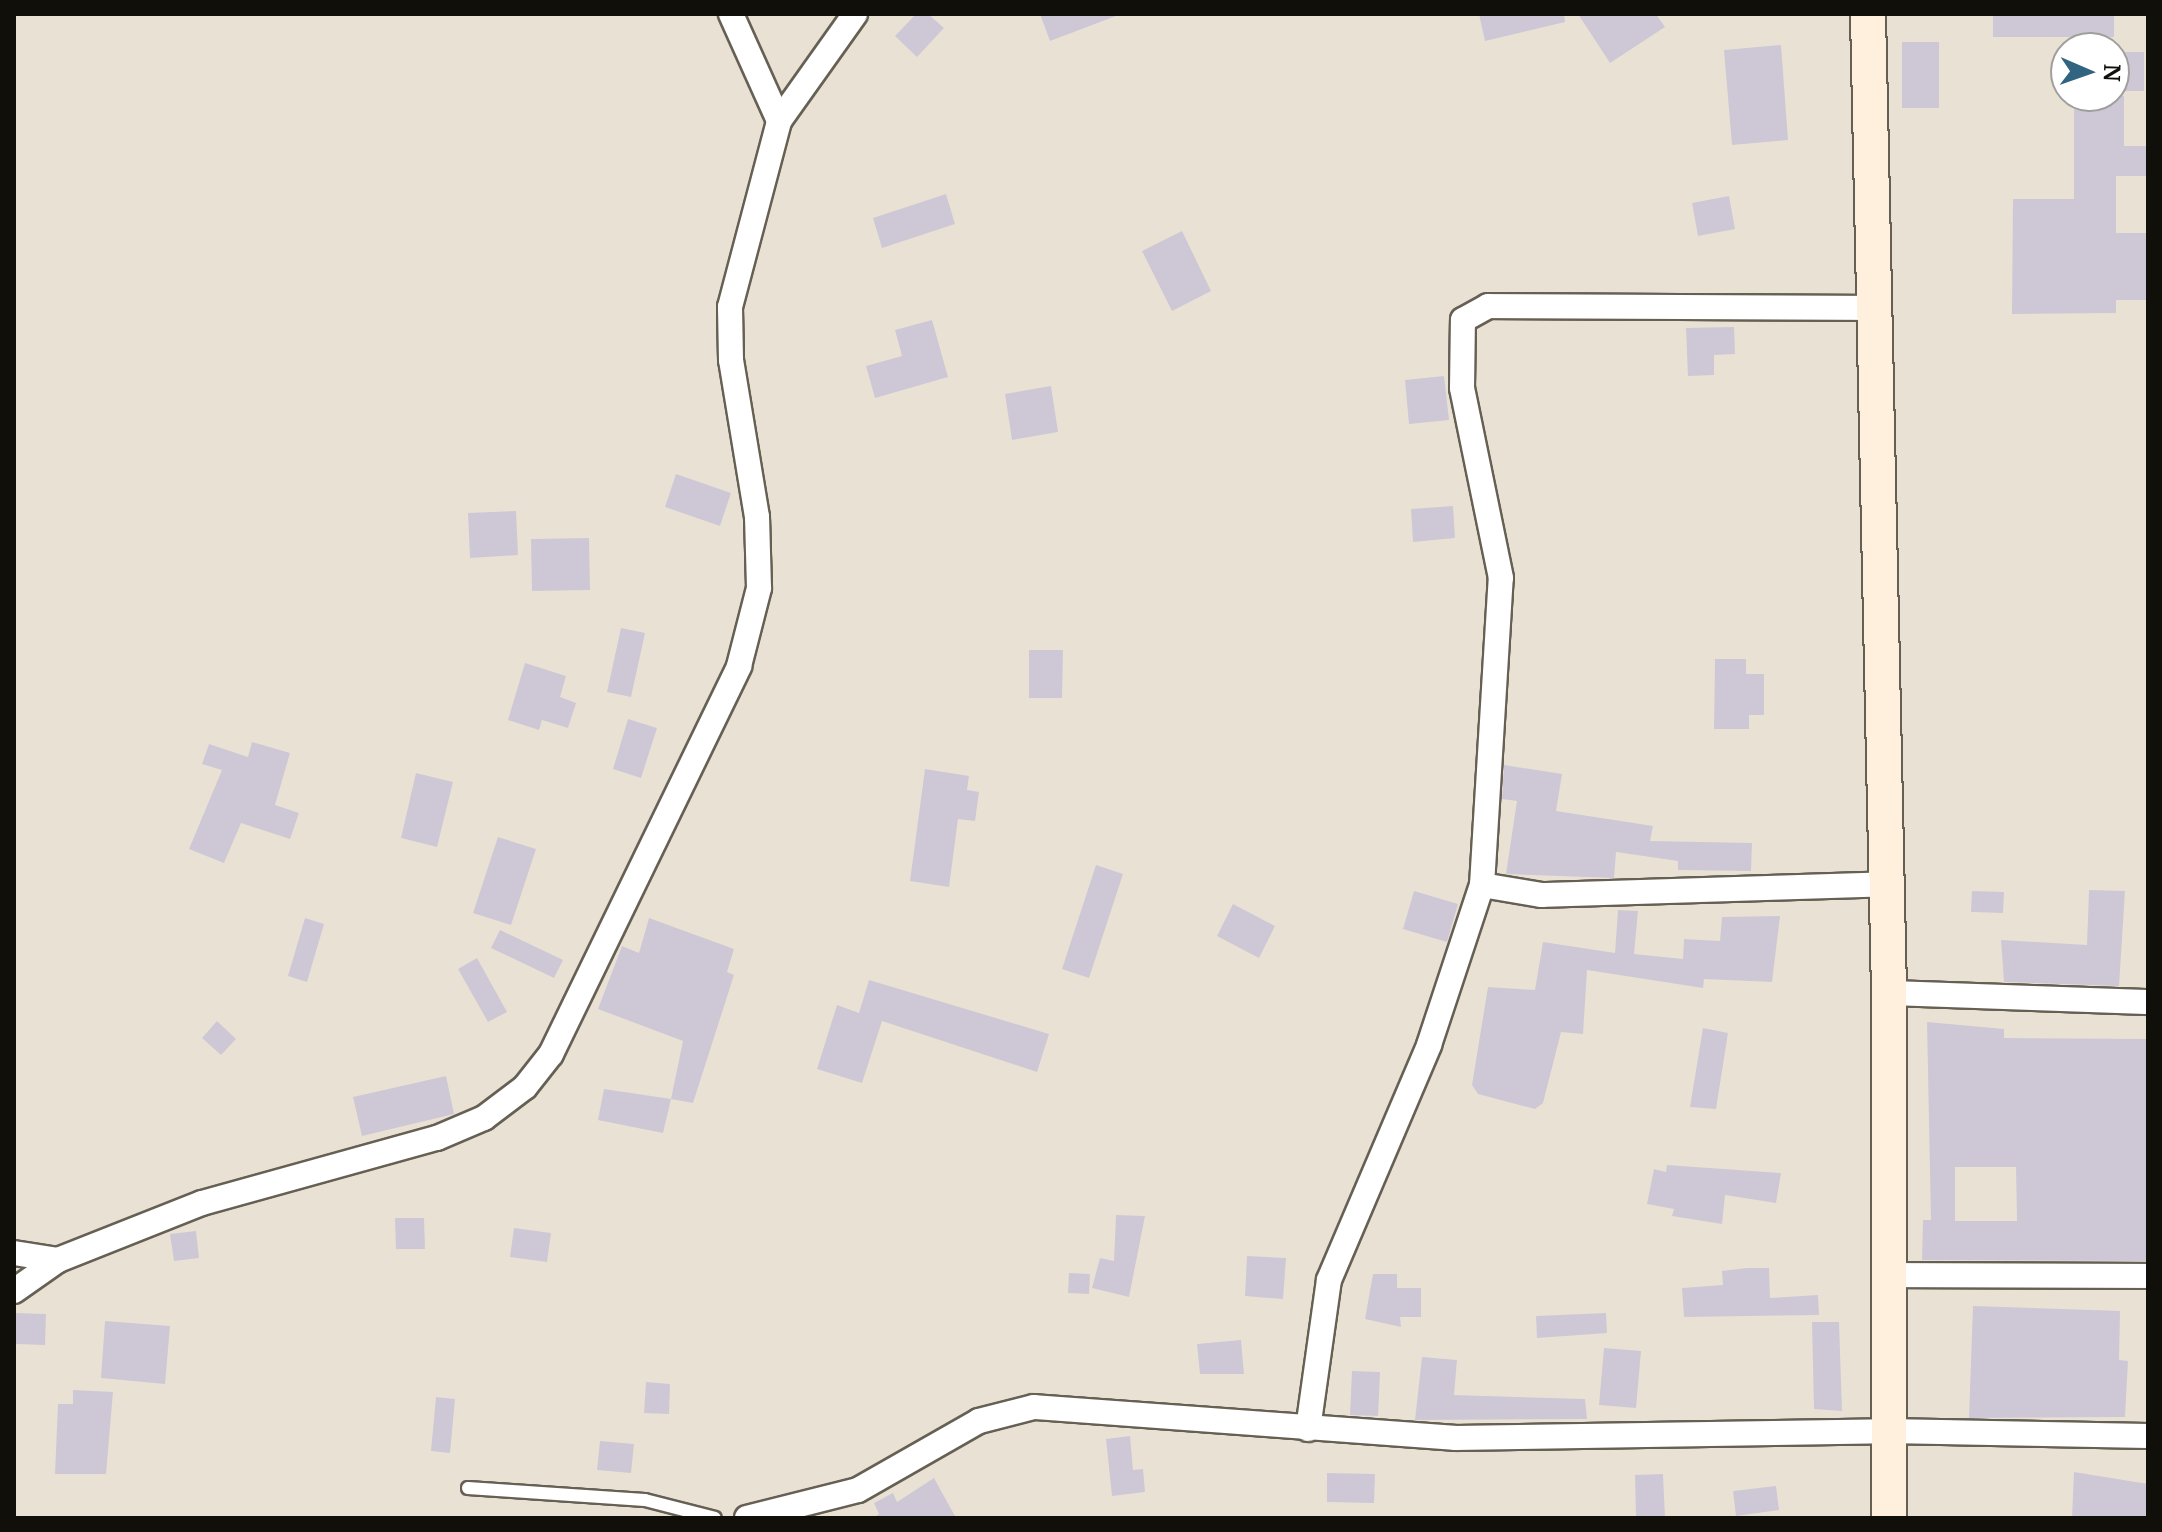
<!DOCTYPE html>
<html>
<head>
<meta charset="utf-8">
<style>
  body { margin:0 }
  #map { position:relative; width:2162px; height:1532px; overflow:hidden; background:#e9e2d4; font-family:Merriweather,serif }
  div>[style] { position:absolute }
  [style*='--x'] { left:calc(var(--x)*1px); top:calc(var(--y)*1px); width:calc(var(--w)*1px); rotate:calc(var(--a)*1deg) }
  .building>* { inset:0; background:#cec8d6 }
  .roads { filter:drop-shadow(2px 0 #666054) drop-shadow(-2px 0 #666054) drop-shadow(0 2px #666054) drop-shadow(0 -2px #666054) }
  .service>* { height:12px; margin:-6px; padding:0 6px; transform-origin:6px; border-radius:6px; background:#fff }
  .minor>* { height:24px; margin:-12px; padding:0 12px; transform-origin:12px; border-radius:12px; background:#fff }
  .secondary>* { height:34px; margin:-17px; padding:0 17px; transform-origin:17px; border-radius:17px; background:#fff0de }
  span { translate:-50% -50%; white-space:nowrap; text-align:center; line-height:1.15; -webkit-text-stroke:6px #fff; paint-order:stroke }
  .frame { position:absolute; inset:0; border:16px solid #110f0a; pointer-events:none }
  .north { position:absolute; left:2050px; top:32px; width:80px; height:80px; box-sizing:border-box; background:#fff; border:2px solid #a09f9d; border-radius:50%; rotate:92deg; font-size:22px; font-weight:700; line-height:32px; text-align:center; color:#110f0a }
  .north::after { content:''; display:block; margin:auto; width:28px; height:36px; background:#316481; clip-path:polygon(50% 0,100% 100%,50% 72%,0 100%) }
</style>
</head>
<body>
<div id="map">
  <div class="building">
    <div style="clip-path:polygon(916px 14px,928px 14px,944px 28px,917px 57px,895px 36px)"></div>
    <div style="clip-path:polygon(1040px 14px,1116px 14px,1116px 16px,1050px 41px)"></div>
    <div style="clip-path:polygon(1479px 14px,1564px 14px,1565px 22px,1485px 41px)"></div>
    <div style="clip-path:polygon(1578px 14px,1656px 14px,1665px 27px,1610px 63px)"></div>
    <div style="clip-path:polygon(1993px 14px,2114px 14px,2114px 37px,1993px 37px)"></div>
    <div style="clip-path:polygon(1902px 42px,1939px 42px,1939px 108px,1902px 108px)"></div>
    <div style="clip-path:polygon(1781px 45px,1788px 140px,1732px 145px,1724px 50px)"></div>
    <div style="clip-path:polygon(2114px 52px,2144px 52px,2144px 91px,2114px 91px)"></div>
    <div style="clip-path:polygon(2074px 96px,2124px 96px,2124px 146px,2148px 146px,2148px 176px,2116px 176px,2116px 233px,2148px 233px,2148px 300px,2116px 300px,2116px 313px,2012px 314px,2013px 199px,2074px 199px)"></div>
    <div style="clip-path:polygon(946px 194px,955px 224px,882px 248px,873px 218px)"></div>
    <div style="clip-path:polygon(1729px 196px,1735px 229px,1698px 236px,1692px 203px)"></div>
    <div style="clip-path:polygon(1182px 231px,1211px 291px,1172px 311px,1142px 251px)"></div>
    <div style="clip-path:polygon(932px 320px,948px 377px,875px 398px,866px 366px,902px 356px,895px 330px)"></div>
    <div style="clip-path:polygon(1734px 327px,1735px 354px,1714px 355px,1714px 375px,1688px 376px,1686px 328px)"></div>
    <div style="clip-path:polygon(1444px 376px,1449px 420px,1409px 424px,1405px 380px)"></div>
    <div style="clip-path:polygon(1051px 386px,1058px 432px,1012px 440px,1005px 394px)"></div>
    <div style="clip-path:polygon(676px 474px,731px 493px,720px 526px,665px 507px)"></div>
    <div style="clip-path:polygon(1453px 506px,1455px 538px,1413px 542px,1411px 509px)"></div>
    <div style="clip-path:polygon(516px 511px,518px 555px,470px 558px,468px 513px)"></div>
    <div style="clip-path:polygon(589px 538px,590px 590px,532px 591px,531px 539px)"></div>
    <div style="clip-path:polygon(621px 628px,645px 633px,631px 697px,607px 692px)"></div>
    <div style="clip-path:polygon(1029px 650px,1063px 650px,1062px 698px,1029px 698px)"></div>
    <div style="clip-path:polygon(1715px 659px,1746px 659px,1746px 674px,1764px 674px,1764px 715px,1749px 715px,1749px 729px,1714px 729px)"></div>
    <div style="clip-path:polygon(525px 663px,566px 676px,560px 697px,576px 703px,568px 728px,542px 720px,539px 730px,508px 720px)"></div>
    <div style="clip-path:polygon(628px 719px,657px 728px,641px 778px,613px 769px)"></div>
    <div style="clip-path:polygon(252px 742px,290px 753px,275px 805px,299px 813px,290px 839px,241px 823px,224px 863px,189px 849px,222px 770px,202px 764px,209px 744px,248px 757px)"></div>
    <div style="clip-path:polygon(1504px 765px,1562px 774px,1556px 811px,1653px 826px,1650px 841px,1752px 843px,1751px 871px,1678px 870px,1678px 861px,1616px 852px,1614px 878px,1506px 874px,1517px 801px,1502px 799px)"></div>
    <div style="clip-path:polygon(925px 769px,969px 776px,967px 790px,979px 792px,975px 821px,958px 819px,949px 887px,910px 881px)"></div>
    <div style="clip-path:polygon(416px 773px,453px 782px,437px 847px,401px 838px)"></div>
    <div style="clip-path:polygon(498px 837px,536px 849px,511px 925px,473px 913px)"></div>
    <div style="clip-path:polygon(1096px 865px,1123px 874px,1089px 978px,1062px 969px)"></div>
    <div style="clip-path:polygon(2089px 890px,2125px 891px,2119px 986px,2004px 982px,2001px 940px,2087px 945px)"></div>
    <div style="clip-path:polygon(1414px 891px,1458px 904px,1447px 942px,1403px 929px)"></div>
    <div style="clip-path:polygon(1972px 891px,2004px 892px,2003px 913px,1971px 912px)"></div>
    <div style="clip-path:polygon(1233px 904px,1275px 926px,1259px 958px,1217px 936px)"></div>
    <div style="clip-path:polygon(1618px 910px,1638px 911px,1634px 954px,1683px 959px,1684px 939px,1720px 941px,1722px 917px,1780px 916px,1772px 982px,1704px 979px,1703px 988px,1587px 970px,1583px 1034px,1561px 1032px,1543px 1103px,1535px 1109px,1478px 1094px,1472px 1085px,1488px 987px,1535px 990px,1543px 942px,1615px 953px)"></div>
    <div style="clip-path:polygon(305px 918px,324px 924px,307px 982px,288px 976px)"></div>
    <div style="clip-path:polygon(649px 918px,734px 949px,727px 972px,734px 975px,693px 1103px,671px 1099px,683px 1041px,598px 1009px,622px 946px,639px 953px)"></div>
    <div style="clip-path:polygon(500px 930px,563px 960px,554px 978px,491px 948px)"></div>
    <div style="clip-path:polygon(477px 958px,507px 1012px,488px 1022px,458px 969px)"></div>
    <div style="clip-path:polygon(869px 980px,1049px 1034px,1037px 1072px,882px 1021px,862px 1083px,817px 1069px,837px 1005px,859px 1013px)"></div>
    <div style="clip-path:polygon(217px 1021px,236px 1039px,221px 1055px,202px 1038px)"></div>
    <div style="clip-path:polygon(evenodd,1927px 1022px,2004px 1029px,2004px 1038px,2148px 1039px,2148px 1261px,1922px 1260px,1923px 1220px,1931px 1220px,1927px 1022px,1955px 1167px,2016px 1167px,2017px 1221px,1955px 1221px,1955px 1167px)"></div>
    <div style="clip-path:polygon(1703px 1028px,1728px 1033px,1716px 1109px,1690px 1107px)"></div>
    <div style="clip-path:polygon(446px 1076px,454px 1114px,362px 1136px,353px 1097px)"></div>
    <div style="clip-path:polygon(604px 1089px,671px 1099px,663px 1133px,598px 1120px)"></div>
    <div style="clip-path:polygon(1667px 1165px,1781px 1173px,1776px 1203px,1725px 1195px,1722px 1224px,1672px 1216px,1674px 1209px,1647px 1204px,1654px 1169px,1666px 1172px)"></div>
    <div style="clip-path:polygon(1116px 1215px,1145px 1216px,1129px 1297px,1092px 1288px,1100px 1258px,1114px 1261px)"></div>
    <div style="clip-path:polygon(395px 1218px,424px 1218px,425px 1249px,396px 1249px)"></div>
    <div style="clip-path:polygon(514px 1228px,551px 1233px,547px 1262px,510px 1257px)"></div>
    <div style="clip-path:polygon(196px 1231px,199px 1258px,174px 1261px,170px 1234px)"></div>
    <div style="clip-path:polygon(1247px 1256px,1286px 1258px,1283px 1299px,1245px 1296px)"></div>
    <div style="clip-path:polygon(1747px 1268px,1769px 1268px,1770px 1298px,1818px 1295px,1819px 1315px,1684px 1317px,1682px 1288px,1723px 1285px,1722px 1271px)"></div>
    <div style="clip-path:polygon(1069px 1273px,1090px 1274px,1089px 1294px,1068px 1293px)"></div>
    <div style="clip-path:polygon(1373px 1274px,1397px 1274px,1397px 1288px,1421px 1288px,1421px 1317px,1400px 1317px,1401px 1327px,1365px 1319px)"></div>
    <div style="clip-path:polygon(1973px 1306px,2120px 1311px,2119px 1360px,2128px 1361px,2125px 1417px,1969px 1418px)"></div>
    <div style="clip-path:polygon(14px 1313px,46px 1314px,45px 1345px,14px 1344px)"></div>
    <div style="clip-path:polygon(1606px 1313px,1607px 1333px,1537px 1338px,1536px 1316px)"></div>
    <div style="clip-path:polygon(105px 1321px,170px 1326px,165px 1384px,101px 1378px)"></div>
    <div style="clip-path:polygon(1812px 1322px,1839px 1322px,1842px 1411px,1814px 1409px)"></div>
    <div style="clip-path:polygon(1241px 1340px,1244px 1374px,1200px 1374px,1197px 1344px)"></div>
    <div style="clip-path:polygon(1604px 1348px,1641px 1351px,1636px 1408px,1599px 1405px)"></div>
    <div style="clip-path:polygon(1422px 1357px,1457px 1360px,1454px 1395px,1585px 1399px,1587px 1419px,1415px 1420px)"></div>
    <div style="clip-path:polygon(1352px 1371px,1380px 1372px,1378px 1416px,1350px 1415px)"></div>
    <div style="clip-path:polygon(646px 1382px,670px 1384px,669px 1414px,644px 1413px)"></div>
    <div style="clip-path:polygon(73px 1390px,113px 1392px,106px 1474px,55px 1474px,58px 1404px,73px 1404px)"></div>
    <div style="clip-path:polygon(436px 1397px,455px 1399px,450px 1453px,431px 1451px)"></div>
    <div style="clip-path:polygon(1130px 1436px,1133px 1470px,1143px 1469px,1145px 1492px,1112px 1496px,1106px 1439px)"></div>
    <div style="clip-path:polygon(600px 1441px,634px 1444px,631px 1473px,597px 1470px)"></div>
    <div style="clip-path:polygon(2074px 1472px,2148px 1484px,2148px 1518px,2072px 1518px)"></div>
    <div style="clip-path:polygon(1327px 1473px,1375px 1474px,1374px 1503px,1327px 1502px)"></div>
    <div style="clip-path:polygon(1663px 1474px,1665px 1518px,1636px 1518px,1635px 1475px)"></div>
    <div style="clip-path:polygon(934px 1478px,956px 1518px,873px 1518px,879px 1514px,874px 1503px,893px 1493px,897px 1502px)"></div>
    <div style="clip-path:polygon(1776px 1486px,1779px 1510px,1736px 1516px,1733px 1491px)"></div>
  </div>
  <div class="roads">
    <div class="service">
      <div style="--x:468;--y:1488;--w:177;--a:3.9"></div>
      <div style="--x:645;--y:1500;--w:72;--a:14.4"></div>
    </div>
    <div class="minor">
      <div style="--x:731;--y:14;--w:117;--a:65.8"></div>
      <div style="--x:1482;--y:885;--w:308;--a:-86.5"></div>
      <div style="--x:1501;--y:578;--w:194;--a:-101.6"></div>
      <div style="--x:1462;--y:388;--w:68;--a:-89.2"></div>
      <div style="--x:1463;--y:320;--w:29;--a:-29"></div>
      <div style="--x:1488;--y:306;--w:384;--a:0.3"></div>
      <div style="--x:1889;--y:993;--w:259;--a:2"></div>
      <div style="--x:14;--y:1253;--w:45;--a:9"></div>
      <div style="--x:1885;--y:1275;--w:263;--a:0.2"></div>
      <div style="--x:14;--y:1291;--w:54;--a:-35.2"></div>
      <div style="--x:58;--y:1260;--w:155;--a:-21.6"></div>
      <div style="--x:202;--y:1203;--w:244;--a:-15.5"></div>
      <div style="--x:437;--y:1138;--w:51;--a:-23.1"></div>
      <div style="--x:484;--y:1118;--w:51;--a:-37.1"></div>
      <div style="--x:525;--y:1087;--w:42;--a:-51.8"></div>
      <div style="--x:551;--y:1054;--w:431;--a:-64.1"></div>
      <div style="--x:739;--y:666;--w:81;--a:-75.6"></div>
      <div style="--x:759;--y:588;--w:71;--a:-91.6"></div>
      <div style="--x:757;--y:517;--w:159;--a:-99.4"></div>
      <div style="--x:731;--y:360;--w:53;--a:-91.1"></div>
      <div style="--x:730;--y:307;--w:192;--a:-75.2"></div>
      <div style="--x:779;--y:121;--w:131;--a:-54.6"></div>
      <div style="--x:1308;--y:1429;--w:150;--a:-82"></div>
      <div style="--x:1329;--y:1280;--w:255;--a:-66.9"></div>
      <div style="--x:1429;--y:1045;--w:169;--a:-71.7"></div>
      <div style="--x:1482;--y:885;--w:61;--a:9.5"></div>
      <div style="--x:1542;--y:895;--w:341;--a:-1.8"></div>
      <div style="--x:747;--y:1518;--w:114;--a:-14.2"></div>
      <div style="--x:858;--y:1490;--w:139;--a:-29.7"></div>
      <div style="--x:979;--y:1421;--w:57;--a:-14.3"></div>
      <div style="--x:1034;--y:1407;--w:422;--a:4.2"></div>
      <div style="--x:1455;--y:1438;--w:431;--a:-0.9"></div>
      <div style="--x:1886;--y:1431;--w:262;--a:1.1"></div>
    </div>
    <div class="secondary">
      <div style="--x:1868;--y:14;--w:979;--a:88.77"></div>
      <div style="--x:1889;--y:993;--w:525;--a:90"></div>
    </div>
  </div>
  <div class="frame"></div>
  <div class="north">N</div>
</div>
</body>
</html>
